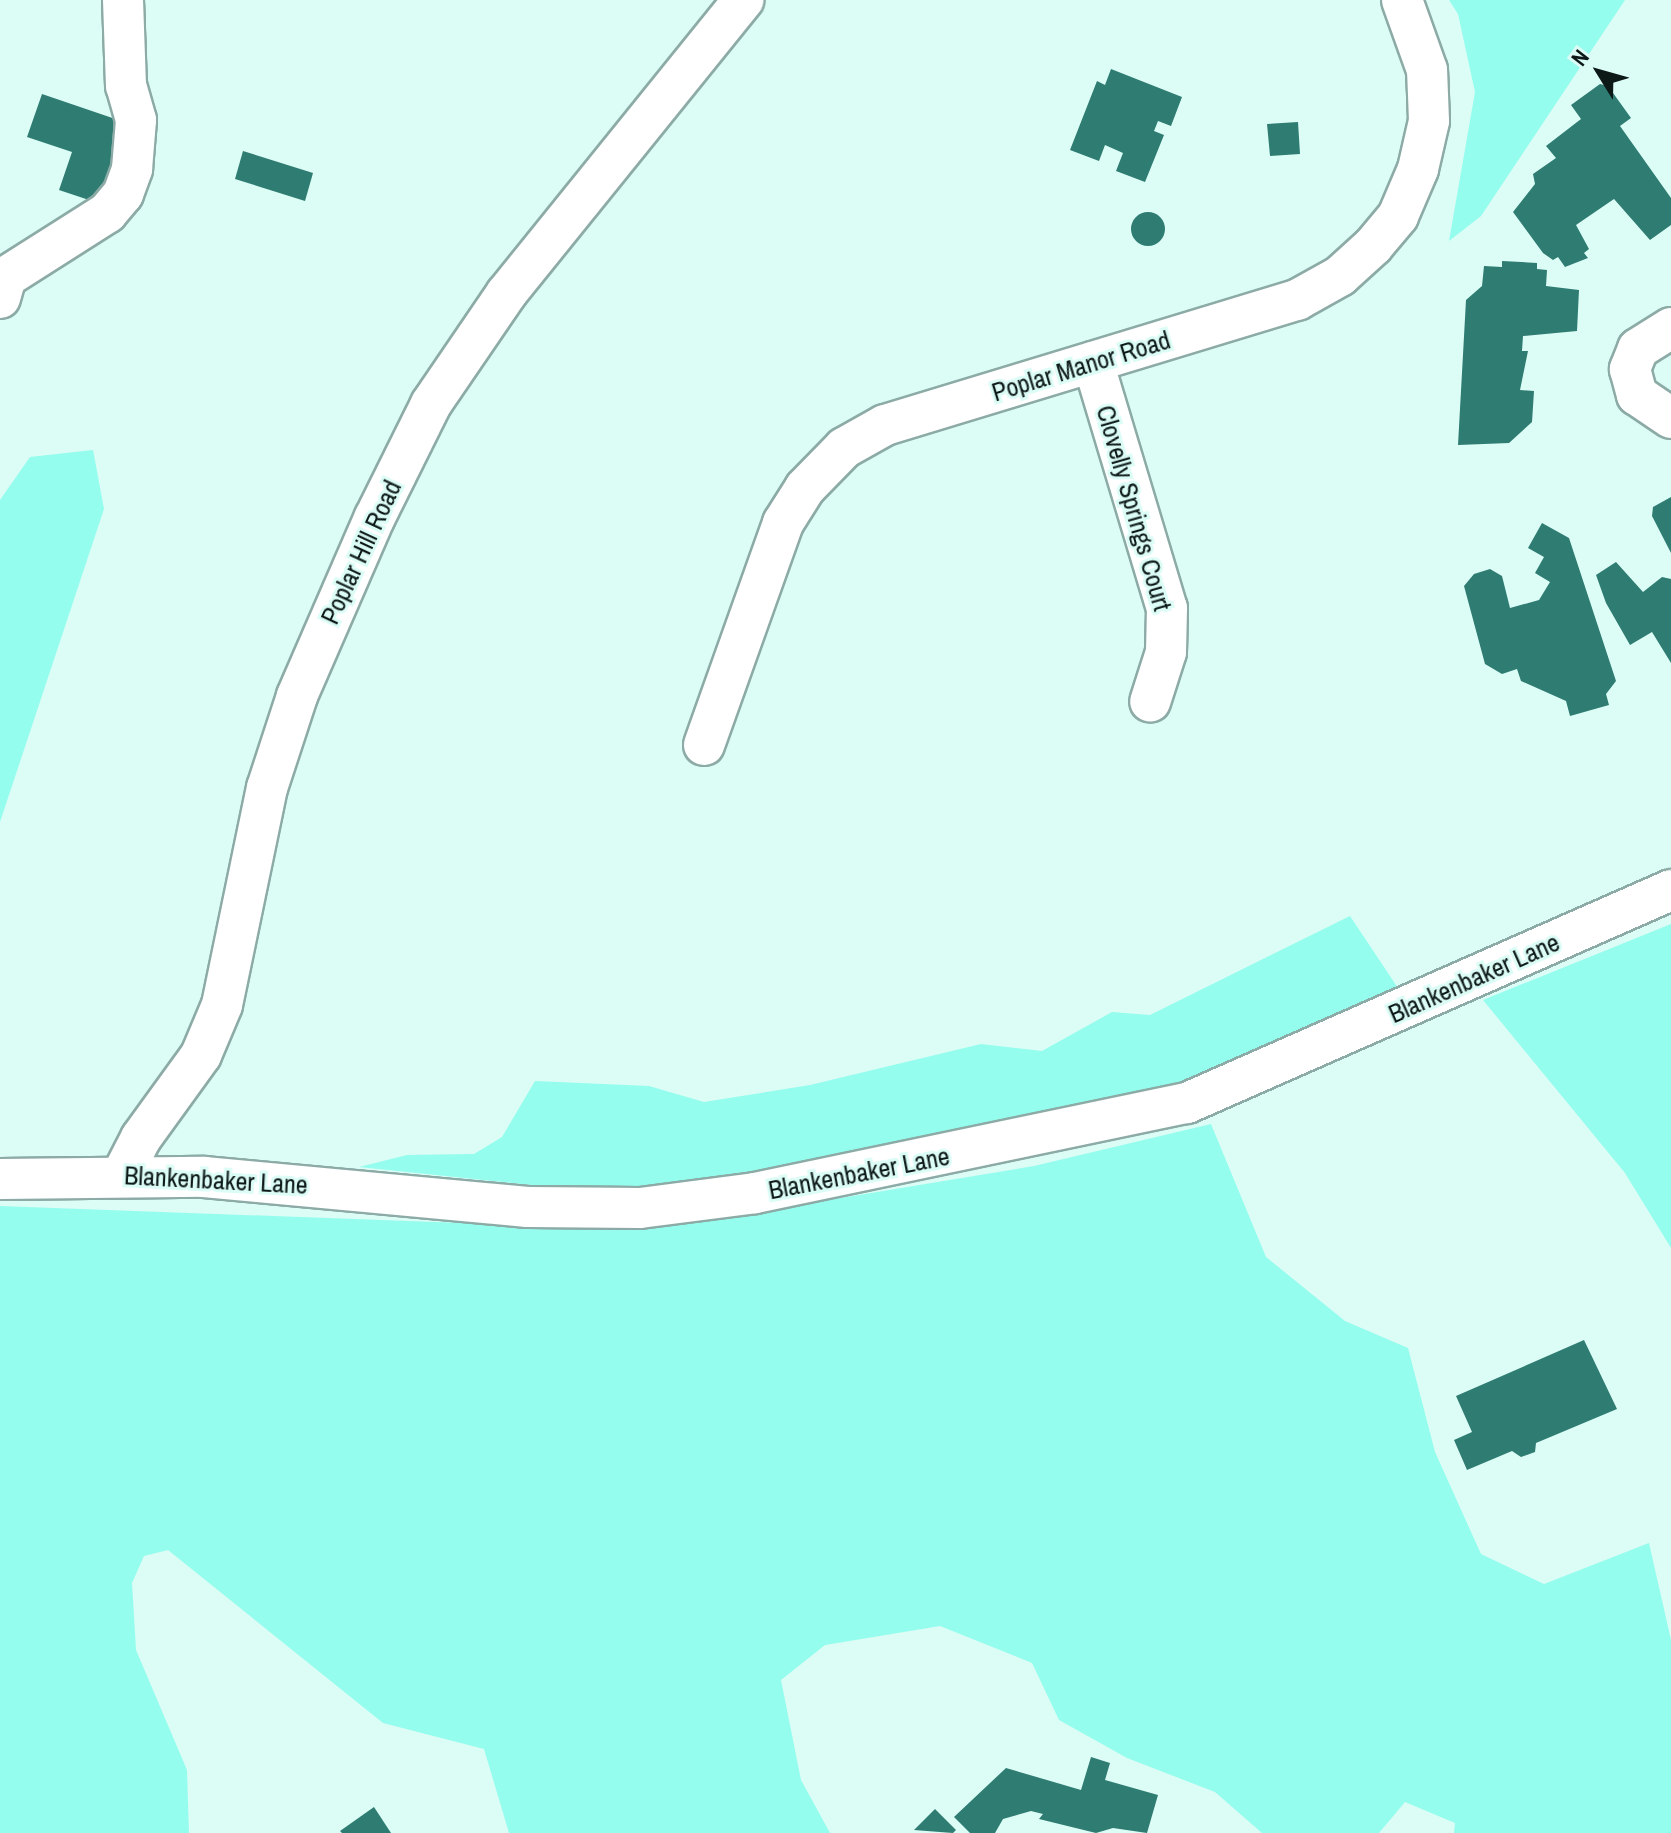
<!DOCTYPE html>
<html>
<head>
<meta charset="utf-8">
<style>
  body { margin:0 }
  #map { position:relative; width:1671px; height:1833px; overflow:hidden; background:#dcfcf6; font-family:"Archivo Narrow",sans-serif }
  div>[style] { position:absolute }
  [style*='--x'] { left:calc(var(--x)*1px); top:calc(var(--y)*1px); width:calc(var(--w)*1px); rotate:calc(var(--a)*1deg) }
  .green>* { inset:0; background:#94fdee }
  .building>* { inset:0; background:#2e7c72 }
  .round { border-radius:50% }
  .roads { filter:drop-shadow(2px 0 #8daba6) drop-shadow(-2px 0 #8daba6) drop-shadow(0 2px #8daba6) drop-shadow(0 -2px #8daba6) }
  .minor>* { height:40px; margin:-20px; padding:0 20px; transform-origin:20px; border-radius:20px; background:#fff }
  span { translate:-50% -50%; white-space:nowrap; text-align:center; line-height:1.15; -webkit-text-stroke:6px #dcfcf6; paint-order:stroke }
  .street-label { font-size:26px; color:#0d1917 }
  .north { position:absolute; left:1559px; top:32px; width:80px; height:80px; -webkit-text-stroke:6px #dcfcf6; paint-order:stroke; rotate:307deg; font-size:22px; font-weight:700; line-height:32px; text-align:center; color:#0d1917 }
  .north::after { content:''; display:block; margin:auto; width:28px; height:36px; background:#0d1917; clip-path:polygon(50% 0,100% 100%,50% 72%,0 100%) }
</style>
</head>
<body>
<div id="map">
  <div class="green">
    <div style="clip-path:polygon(1449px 0,1625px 0,1481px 216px,1449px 241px,1475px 92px,1458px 14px)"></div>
    <div style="clip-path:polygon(93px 450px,104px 509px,0 822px,0 500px,30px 457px)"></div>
    <div style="clip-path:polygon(1350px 916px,1398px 988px,1205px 1080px,691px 1189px,598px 1192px,359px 1167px,407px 1155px,474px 1154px,502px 1137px,535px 1081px,649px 1086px,704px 1102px,810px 1085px,981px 1044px,1042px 1051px,1112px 1012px,1150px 1015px)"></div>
    <div style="clip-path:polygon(1671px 924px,1671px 1248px,1625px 1173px,1483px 1000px)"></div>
    <div style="clip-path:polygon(1211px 1124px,1266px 1257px,1345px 1321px,1408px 1348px,1435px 1452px,1481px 1554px,1544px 1584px,1649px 1543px,1671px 1640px,1671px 1833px,1454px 1833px,1455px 1823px,1405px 1802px,1379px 1833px,1262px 1833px,1215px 1792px,1127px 1758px,1059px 1720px,1032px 1663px,940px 1626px,825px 1645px,781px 1680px,801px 1780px,830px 1833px,509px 1833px,484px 1749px,383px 1723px,168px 1550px,144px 1556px,132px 1583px,136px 1650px,187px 1770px,189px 1833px,0 1833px,0 1206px,489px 1224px,713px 1219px,1034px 1166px)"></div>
  </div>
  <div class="building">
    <div style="clip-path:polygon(1111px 69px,1182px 97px,1171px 126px,1158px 121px,1154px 131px,1164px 135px,1145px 182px,1116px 171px,1123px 153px,1105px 145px,1099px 161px,1070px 150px,1097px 81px,1105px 85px)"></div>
    <div style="clip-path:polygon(1600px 84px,1608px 86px,1631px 118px,1620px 126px,1671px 198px,1671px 225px,1650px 240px,1614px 199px,1576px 225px,1589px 249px,1584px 253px,1588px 258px,1565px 267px,1558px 257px,1553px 260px,1543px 253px,1513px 212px,1535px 184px,1533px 174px,1556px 158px,1546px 146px,1581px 119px,1571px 105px)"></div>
    <div style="clip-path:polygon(42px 94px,130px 124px,101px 204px,59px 190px,72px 152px,27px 137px)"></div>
    <div style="clip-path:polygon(1298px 122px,1300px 154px,1270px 156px,1267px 124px)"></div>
    <div style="clip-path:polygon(243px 151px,313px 173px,305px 201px,235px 179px)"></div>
    <div class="round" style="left:1131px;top:212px;width:34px;height:34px"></div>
    <div style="clip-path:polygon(1502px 261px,1537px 263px,1537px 269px,1547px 270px,1546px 286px,1579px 290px,1577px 331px,1523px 336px,1522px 351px,1528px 351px,1520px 390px,1534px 391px,1532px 422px,1509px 443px,1458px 445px,1466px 300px,1482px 286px,1484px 266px,1502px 267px)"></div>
    <div style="clip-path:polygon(1671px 497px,1671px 553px,1652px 516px,1653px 507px)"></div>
    <div style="clip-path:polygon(1542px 523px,1569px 538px,1616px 681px,1606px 694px,1609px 705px,1570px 716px,1566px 701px,1521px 681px,1517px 669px,1502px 674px,1485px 664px,1464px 586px,1474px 574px,1490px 569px,1502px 576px,1510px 608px,1539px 600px,1550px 582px,1535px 573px,1544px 557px,1528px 548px)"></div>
    <div style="clip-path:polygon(1616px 562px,1643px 592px,1662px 577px,1671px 579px,1671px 663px,1652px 632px,1630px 645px,1606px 603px,1596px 575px)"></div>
    <div style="clip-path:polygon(1584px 1340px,1617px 1409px,1536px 1443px,1535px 1452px,1521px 1457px,1512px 1451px,1467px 1470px,1454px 1440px,1472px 1432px,1456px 1396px)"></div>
    <div style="clip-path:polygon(1091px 1757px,1110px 1763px,1105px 1780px,1158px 1795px,1147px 1833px,1113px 1828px,1096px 1833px,1039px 1819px,1043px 1814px,1031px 1811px,1003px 1819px,995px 1833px,970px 1833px,954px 1817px,1006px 1768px,1081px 1790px)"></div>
    <div style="clip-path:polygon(374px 1807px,391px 1833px,342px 1833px,340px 1831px)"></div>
    <div style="clip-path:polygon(935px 1809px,956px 1830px,953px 1833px,914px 1830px)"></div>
  </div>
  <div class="roads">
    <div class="minor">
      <div style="--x:0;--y:298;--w:22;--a:-74"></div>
      <div style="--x:6;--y:277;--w:120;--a:-32.4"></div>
      <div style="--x:107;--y:213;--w:25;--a:-50"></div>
      <div style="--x:123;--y:194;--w:27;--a:-70"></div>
      <div style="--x:132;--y:169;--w:49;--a:-85.3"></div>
      <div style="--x:136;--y:120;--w:35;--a:-106"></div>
      <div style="--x:126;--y:86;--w:86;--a:-92"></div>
      <div style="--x:1671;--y:328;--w:39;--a:148"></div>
      <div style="--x:1638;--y:349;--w:22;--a:112"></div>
      <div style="--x:1630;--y:369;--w:27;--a:75"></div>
      <div style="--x:1637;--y:395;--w:41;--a:34.1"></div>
      <div style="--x:1093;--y:362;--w:257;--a:73.3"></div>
      <div style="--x:1167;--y:608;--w:44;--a:91.3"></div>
      <div style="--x:1166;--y:652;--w:52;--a:107.7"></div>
      <div style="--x:704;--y:745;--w:236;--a:-70.4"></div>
      <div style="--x:783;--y:523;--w:41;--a:-57.8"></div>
      <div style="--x:805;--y:488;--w:56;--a:-45.7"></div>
      <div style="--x:844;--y:448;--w:47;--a:-29.3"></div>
      <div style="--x:885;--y:425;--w:431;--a:-16.9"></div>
      <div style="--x:1297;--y:300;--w:49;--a:-29.2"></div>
      <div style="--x:1340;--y:276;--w:45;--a:-42.3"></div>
      <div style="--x:1373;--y:246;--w:39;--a:-50"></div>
      <div style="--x:1398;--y:216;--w:51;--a:-66.9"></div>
      <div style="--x:1418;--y:169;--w:49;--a:-77.1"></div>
      <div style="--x:1429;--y:121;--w:51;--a:-92.2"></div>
      <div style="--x:1427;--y:70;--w:74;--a:-109.7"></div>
      <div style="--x:122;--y:1175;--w:42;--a:-62.8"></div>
      <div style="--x:141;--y:1138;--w:102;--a:-54.1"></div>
      <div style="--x:201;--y:1055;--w:54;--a:-67.2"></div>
      <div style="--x:222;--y:1005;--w:222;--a:-78.3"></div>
      <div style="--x:267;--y:788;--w:97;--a:-71.9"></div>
      <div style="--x:297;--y:696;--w:195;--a:-66.5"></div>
      <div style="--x:375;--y:517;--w:126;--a:-63.6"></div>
      <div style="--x:431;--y:404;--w:133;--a:-55.7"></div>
      <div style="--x:506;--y:294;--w:378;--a:-51.1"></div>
      <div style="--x:0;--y:1179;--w:204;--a:-0.6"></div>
      <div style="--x:204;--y:1177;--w:325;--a:5.3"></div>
      <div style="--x:528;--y:1207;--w:112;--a:0.5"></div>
      <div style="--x:640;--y:1208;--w:116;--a:-7.4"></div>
      <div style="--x:755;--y:1193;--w:441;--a:-11.8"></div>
      <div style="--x:1187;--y:1103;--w:529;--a:-23.75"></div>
    </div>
  </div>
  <div class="street-label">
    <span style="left:1081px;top:366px;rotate:-17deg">Poplar Manor Road</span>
    <span style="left:1134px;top:508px;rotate:74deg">Clovelly Springs Court</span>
    <span style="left:361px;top:552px;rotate:-65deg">Poplar Hill Road</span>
    <span style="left:1474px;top:978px;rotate:-24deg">Blankenbaker Lane</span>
    <span style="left:859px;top:1173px;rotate:-11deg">Blankenbaker Lane</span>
    <span style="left:216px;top:1180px;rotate:3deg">Blankenbaker Lane</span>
  </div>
  <div class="north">N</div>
</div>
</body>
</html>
